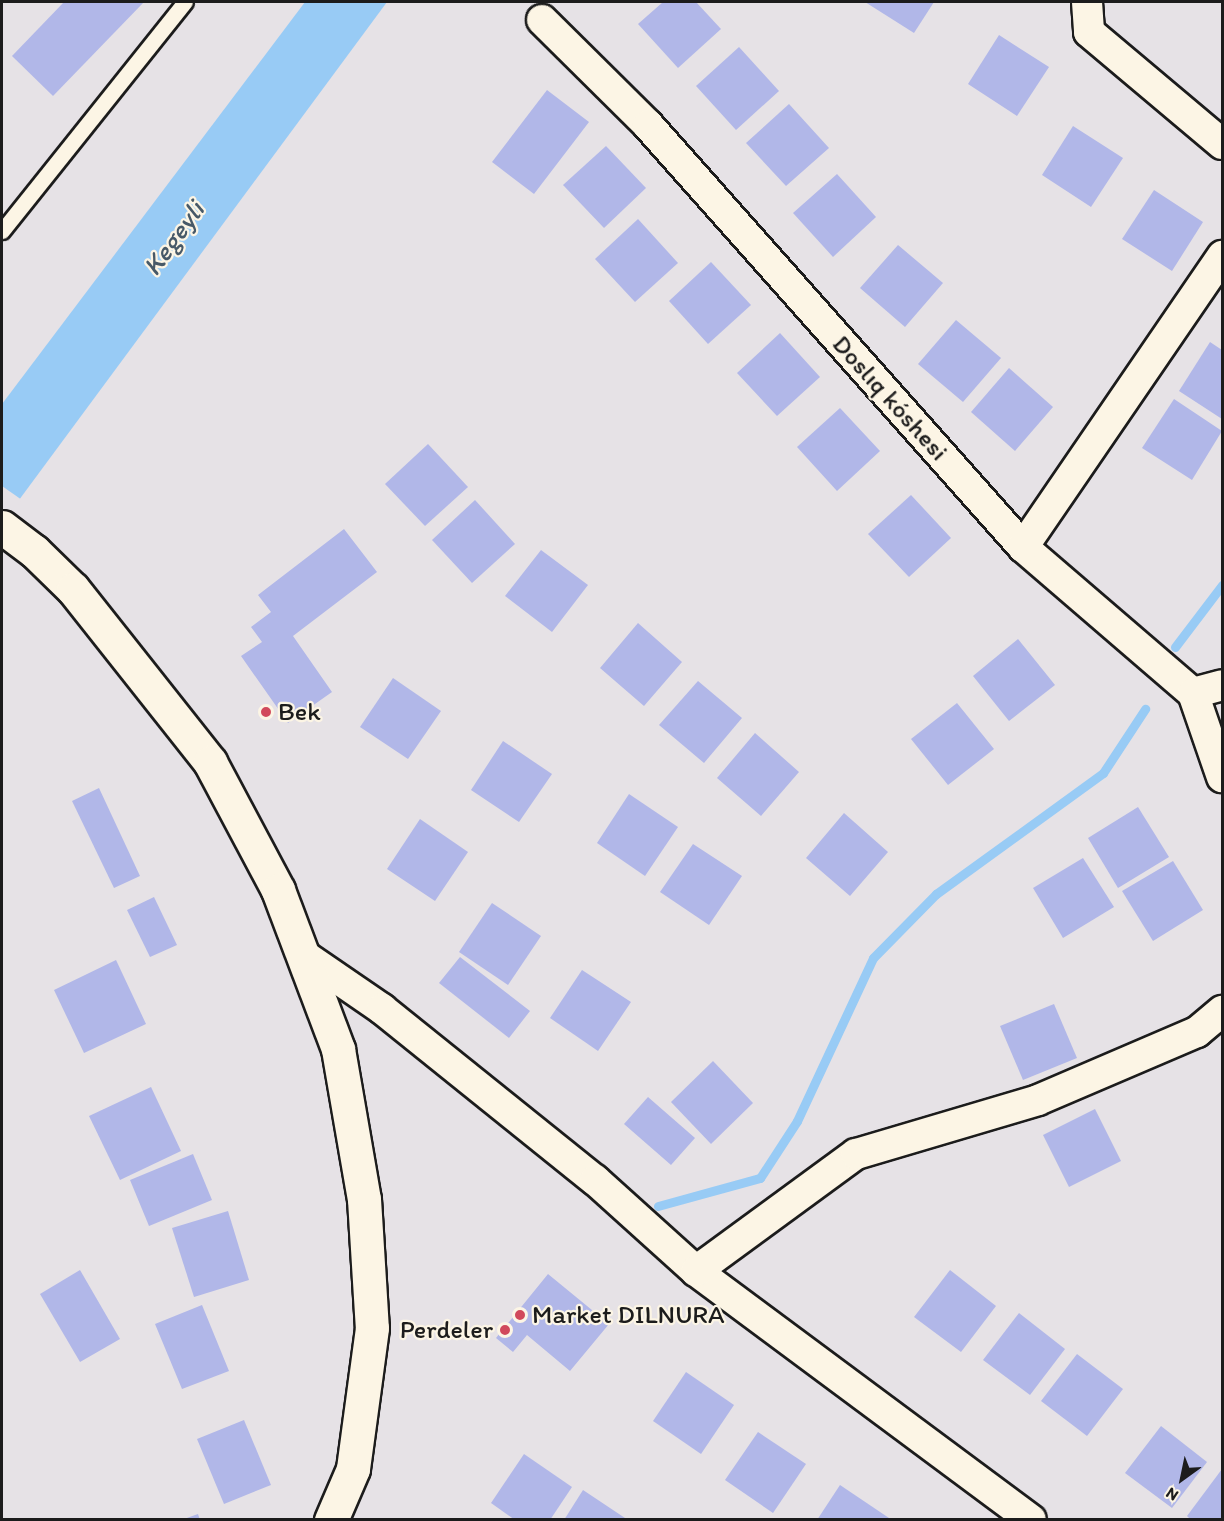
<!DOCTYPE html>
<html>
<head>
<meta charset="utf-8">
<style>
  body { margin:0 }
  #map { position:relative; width:1224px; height:1521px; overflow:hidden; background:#e6e2e6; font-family:Itim,sans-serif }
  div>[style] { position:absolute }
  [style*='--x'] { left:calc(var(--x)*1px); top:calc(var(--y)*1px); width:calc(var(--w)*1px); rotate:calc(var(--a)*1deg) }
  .water>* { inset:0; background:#98cbf5 }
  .pier>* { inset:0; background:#e6e2e6 }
  .stream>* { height:9px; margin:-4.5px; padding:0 4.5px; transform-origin:4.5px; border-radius:4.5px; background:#98cbf5 }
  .building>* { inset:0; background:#b1b7e8 }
  .roads { filter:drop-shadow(2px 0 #1c1c1c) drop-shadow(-2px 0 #1c1c1c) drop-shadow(0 2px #1c1c1c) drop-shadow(0 -2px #1c1c1c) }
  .lane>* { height:15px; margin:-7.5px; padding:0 7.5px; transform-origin:7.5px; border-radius:7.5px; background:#fcf5e5 }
  .street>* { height:30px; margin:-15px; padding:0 15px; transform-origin:15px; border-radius:15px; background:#fcf5e5 }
  .secondary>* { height:33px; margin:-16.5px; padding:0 16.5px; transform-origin:16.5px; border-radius:16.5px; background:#fcf5e5 }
  .dots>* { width:16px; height:16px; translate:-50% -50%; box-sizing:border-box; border:3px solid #fcf5e5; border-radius:50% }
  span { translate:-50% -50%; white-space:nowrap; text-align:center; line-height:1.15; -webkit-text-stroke:4.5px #fcf5e5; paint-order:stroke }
  .street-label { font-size:26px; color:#1c1c1c }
  .poi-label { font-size:26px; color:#1c1c1c }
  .left { translate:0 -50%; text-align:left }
  .right { translate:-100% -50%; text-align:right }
  .water-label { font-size:27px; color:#475968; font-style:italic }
  .frame { position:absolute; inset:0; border:3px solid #1c1c1c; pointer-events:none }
  .north { position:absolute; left:1152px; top:1449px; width:60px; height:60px; -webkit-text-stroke:4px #fcf5e5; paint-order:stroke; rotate:213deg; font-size:16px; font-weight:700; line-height:24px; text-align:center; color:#1c1c1c }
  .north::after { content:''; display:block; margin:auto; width:21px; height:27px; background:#1c1c1c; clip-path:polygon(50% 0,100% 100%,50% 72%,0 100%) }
</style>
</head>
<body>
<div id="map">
  <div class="water">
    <div style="clip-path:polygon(305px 2px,387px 2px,2px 523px,2px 404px)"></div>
  </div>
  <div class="pier">
    <div style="clip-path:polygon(2px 486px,22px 500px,2px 526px)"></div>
  </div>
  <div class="stream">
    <div style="--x:1175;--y:647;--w:78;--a:-52.8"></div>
    <div style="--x:658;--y:1206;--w:106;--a:-15.4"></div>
    <div style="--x:760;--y:1178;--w:68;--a:-57"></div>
    <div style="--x:797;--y:1121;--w:180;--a:-65"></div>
    <div style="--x:873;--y:958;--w:90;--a:-45.5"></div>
    <div style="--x:936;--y:894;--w:206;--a:-35.9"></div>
    <div style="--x:1103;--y:773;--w:77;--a:-56.7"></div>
  </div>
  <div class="building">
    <div style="clip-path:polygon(64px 2px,144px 2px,53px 96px,12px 56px)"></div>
    <div style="clip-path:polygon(663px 2px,696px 2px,721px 29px,678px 68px,638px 24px)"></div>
    <div style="clip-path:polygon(865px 2px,934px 2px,914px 33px)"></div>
    <div style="clip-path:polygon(999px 35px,1049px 67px,1017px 116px,968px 84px)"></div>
    <div style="clip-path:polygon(739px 47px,779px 91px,736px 130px,696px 86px)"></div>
    <div style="clip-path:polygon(547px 90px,589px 122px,534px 194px,492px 162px)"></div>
    <div style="clip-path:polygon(789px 104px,829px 148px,786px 186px,746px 143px)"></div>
    <div style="clip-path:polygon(1073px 126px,1123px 158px,1091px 207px,1042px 175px)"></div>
    <div style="clip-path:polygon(606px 146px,646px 188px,604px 228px,563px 185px)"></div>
    <div style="clip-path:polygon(837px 174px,876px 217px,833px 257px,793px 213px)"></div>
    <div style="clip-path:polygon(1154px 190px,1203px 222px,1172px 271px,1122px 239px)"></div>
    <div style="clip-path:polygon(638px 219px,678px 263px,635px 302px,595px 259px)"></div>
    <div style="clip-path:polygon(898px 245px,943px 283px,905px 327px,860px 288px)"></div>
    <div style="clip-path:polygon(711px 262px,751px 305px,708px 344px,669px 301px)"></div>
    <div style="clip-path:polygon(956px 320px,1001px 358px,963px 402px,918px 364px)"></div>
    <div style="clip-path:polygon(780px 333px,820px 377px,777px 416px,737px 373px)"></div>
    <div style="clip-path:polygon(1210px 342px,1222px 350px,1222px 419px,1179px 391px)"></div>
    <div style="clip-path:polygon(1009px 368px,1053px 407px,1015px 451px,971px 412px)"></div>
    <div style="clip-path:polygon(1174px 399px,1222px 431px,1192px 480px,1142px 448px)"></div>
    <div style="clip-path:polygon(840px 408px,880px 451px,837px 491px,797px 447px)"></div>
    <div style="clip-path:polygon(428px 444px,468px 487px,425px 526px,385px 484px)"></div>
    <div style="clip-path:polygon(911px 495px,951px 538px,909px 577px,868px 534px)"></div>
    <div style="clip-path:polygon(475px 500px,515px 544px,472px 583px,432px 540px)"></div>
    <div style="clip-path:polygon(344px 529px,377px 572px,293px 636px,332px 692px,288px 723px,241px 656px,262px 642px,251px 627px,271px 612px,258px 595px)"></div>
    <div style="clip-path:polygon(541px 550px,588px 585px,552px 632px,505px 596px)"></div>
    <div style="clip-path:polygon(638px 623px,682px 662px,644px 706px,600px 668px)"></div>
    <div style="clip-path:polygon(1018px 639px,1055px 685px,1009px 721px,973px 676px)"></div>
    <div style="clip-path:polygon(393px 678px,441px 711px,408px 759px,360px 727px)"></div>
    <div style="clip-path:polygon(698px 681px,742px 718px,704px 763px,659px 725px)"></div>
    <div style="clip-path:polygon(957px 703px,994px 749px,948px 785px,911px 739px)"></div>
    <div style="clip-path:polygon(755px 733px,799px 772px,761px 816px,717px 778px)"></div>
    <div style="clip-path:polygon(503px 741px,552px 774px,519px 822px,471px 790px)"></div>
    <div style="clip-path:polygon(99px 788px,140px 876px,114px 888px,72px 801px)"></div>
    <div style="clip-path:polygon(629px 794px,678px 827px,645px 876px,597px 843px)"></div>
    <div style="clip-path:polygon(1138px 807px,1169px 857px,1118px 888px,1088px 838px)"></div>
    <div style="clip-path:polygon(844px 813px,888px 852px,850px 896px,806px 858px)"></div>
    <div style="clip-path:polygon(420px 819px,468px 852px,435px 901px,387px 869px)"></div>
    <div style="clip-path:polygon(693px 844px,742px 876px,709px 925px,660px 892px)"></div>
    <div style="clip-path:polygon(1083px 858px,1114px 907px,1063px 938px,1033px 888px)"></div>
    <div style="clip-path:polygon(1173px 861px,1203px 910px,1153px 941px,1122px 891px)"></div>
    <div style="clip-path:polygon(154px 897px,177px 945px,150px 957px,127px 910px)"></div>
    <div style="clip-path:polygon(492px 903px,541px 936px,508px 985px,459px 952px)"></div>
    <div style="clip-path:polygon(460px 957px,530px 1011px,509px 1038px,439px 983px)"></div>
    <div style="clip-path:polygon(116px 960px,146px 1024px,84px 1053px,54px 990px)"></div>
    <div style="clip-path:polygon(582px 970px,631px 1002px,598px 1051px,550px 1018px)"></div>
    <div style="clip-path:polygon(1054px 1004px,1077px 1058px,1023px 1080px,1000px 1026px)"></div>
    <div style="clip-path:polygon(713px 1061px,753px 1103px,711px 1144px,671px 1102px)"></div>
    <div style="clip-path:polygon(151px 1087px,181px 1151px,120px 1180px,89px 1116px)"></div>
    <div style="clip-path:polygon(648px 1097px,695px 1138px,671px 1165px,624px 1124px)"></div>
    <div style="clip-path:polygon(1095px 1109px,1121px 1161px,1069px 1187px,1043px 1135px)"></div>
    <div style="clip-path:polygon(193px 1154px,212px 1200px,149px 1226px,130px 1180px)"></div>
    <div style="clip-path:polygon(228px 1211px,249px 1280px,194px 1297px,172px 1228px)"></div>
    <div style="clip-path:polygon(80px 1270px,120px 1339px,80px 1362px,40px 1294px)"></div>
    <div style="clip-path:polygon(950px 1270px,996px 1306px,961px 1352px,914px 1317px)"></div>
    <div style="clip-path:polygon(548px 1274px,609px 1324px,570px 1371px,527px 1335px,513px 1352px,496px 1338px)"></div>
    <div style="clip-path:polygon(202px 1305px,229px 1371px,182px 1389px,155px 1324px)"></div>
    <div style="clip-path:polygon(1019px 1313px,1065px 1349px,1030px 1395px,983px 1360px)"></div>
    <div style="clip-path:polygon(1077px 1354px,1123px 1389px,1087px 1436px,1041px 1401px)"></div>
    <div style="clip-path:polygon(686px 1372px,734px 1405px,701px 1454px,653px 1421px)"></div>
    <div style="clip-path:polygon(244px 1420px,271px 1485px,224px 1504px,197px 1439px)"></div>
    <div style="clip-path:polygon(1161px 1426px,1207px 1462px,1172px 1508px,1125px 1473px)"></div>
    <div style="clip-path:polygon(758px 1432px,806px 1464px,773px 1513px,725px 1480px)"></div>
    <div style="clip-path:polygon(524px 1454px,572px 1487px,550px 1520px,515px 1520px,491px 1503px)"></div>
    <div style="clip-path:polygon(1222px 1469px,1222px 1520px,1191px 1520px,1187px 1516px)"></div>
    <div style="clip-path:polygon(840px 1485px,889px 1518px,888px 1520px,817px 1520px)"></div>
    <div style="clip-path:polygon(583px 1490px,628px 1520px,564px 1520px)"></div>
    <div style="clip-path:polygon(198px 1514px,200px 1520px,184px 1520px,184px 1519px)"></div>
  </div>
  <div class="roads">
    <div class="lane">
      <div style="--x:2;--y:231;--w:293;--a:-51.4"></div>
    </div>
    <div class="street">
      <div style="--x:1087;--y:2;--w:30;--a:86"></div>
      <div style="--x:1089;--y:32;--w:174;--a:40.1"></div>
      <div style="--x:542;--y:20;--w:149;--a:44.7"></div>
      <div style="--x:648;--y:125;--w:565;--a:48.37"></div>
      <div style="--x:1023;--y:547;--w:224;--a:40.7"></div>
      <div style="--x:1193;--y:693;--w:89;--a:71"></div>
      <div style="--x:1023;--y:547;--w:353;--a:-55.6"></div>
      <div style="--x:1193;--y:693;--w:30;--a:-15"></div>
      <div style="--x:302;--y:954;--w:97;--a:34.5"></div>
      <div style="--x:382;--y:1009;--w:273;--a:38.8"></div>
      <div style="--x:595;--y:1180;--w:136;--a:42"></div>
      <div style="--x:696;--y:1271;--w:417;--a:36.6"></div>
      <div style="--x:696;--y:1271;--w:198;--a:-36.2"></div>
      <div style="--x:856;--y:1154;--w:190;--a:-16.5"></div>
      <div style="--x:1038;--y:1100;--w:173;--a:-23.2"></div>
      <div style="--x:1197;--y:1032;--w:33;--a:-40"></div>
    </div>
    <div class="secondary">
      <div style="--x:2;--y:527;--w:40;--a:37"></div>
      <div style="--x:34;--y:551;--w:54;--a:44.3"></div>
      <div style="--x:73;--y:589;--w:221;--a:51.6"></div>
      <div style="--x:210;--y:762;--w:145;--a:62"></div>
      <div style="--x:278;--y:890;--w:170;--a:69.3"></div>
      <div style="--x:338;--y:1049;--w:152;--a:80.2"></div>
      <div style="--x:364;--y:1199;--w:129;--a:86.5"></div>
      <div style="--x:372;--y:1328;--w:142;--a:97.7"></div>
      <div style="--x:353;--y:1469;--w:56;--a:113.3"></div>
    </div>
  </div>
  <div class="dots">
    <div style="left:266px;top:712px;background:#d1495b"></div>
    <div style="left:520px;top:1315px;background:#d1495b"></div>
    <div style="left:505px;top:1330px;background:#d1495b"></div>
  </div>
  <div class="street-label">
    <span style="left:890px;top:398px;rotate:48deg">Doslıq kóshesi</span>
  </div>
  <div class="poi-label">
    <span class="left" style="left:278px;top:712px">Bek</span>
    <span class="left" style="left:532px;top:1315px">Market DILNURA</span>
    <span class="right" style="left:493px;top:1330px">Perdeler</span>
  </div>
  <div class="water-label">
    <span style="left:173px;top:238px;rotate:-54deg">Kegeyli</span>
  </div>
  <div class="frame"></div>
  <div class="north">N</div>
</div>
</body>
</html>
